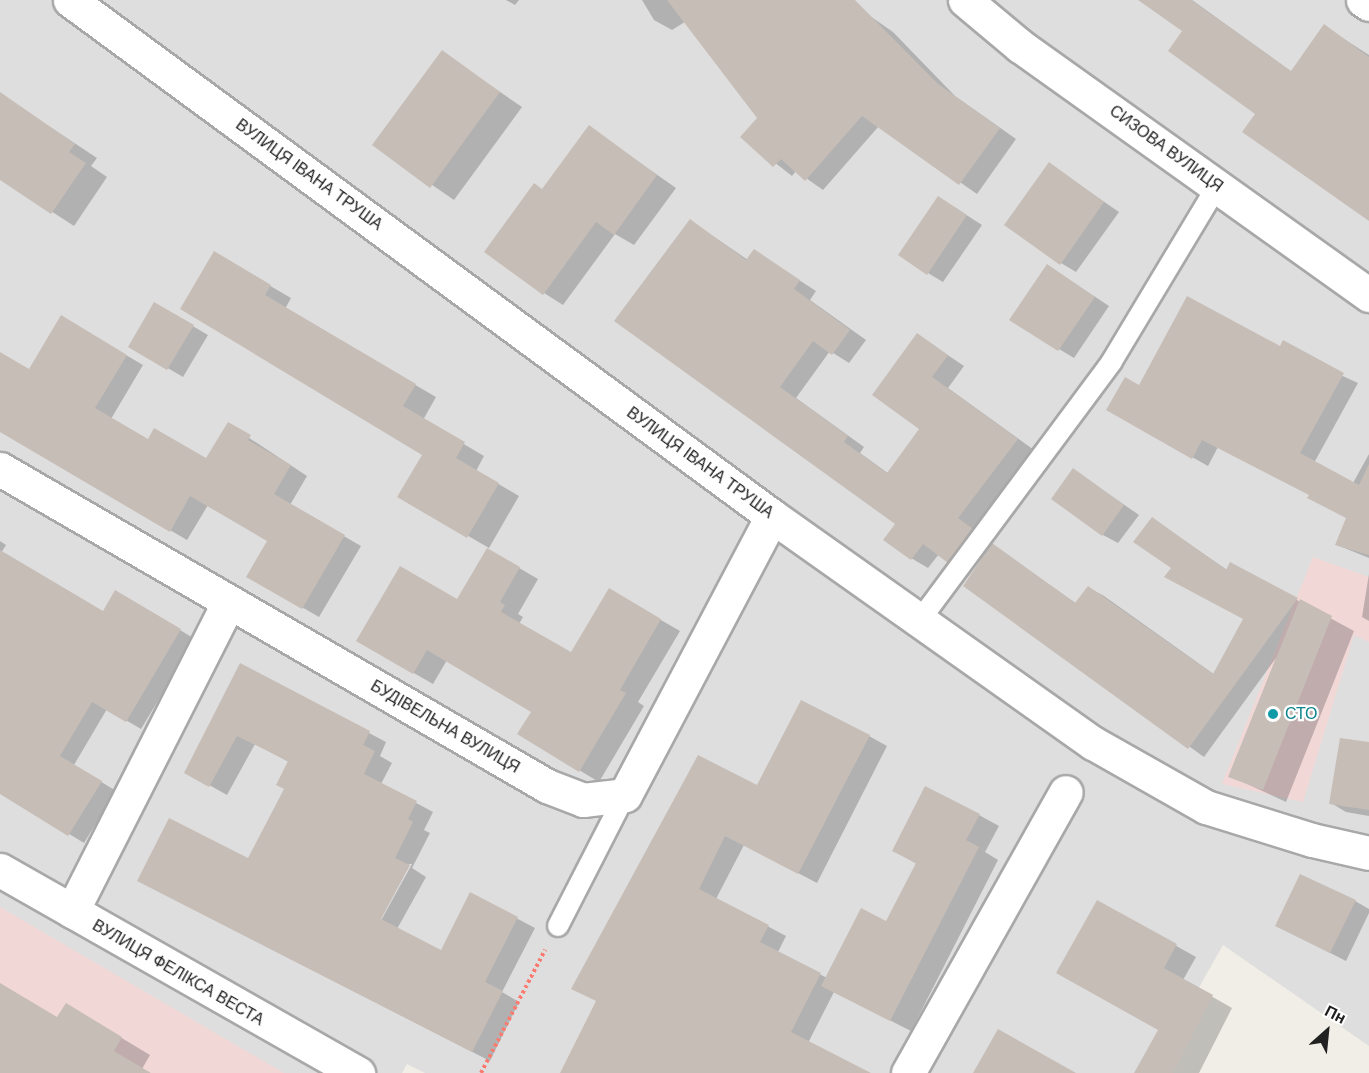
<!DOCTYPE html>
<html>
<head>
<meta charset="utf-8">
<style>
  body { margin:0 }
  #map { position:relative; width:1369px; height:1073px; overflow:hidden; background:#f1eee7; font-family:"DM Sans",sans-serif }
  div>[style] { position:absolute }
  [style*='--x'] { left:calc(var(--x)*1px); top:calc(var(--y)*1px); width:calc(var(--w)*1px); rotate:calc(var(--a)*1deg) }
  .residential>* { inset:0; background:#dfdede }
  .commercial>* { inset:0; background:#f1d8d7 }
  .shadow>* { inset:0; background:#0003 }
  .building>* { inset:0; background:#c6bdb7 }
  .path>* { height:4px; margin-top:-2px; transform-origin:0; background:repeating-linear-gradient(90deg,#fa7b70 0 3px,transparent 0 6px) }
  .roads { filter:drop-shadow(2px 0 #a8a8a8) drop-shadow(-2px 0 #a8a8a8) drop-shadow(0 2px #a8a8a8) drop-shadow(0 -2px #a8a8a8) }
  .lane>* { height:20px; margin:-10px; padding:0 10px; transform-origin:10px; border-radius:10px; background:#fff }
  .street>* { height:33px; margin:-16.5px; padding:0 16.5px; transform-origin:16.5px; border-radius:16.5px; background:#fff }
  .dots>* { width:16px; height:16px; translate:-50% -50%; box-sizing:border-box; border:3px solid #fff; border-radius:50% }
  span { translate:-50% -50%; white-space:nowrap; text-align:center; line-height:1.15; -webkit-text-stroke:4.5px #fff; paint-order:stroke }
  .street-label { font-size:16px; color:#212121 }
  .culture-label { font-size:16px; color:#0d838f }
  .left { translate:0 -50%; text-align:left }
  .north { position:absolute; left:1297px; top:1001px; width:60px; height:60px; -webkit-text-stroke:4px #fff; paint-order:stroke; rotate:27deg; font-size:16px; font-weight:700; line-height:24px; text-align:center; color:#212121 }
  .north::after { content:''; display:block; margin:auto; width:21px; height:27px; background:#212121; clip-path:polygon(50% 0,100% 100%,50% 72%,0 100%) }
</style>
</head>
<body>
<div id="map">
  <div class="residential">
    <div style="clip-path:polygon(0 0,1369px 0,1369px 1046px,1223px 945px,1198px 989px,1171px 1073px,425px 1073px,407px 1064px,402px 1073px,0 1073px)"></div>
  </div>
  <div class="commercial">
    <div style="clip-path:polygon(1313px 557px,1369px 577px,1369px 642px,1354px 635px,1303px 802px,1222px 784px)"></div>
    <div style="clip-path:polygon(0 907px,284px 1073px,0 1073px)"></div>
  </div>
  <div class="shadow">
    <div style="clip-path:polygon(506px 0,519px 0,515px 5px)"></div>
    <div style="clip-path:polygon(642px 0,698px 0,704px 10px,672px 30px,654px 20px)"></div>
    <div style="clip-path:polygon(738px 0,847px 0,893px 32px,955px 96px,1016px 139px,977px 194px,879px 126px,823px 190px,796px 171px,792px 176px,742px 137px,759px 118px)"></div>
    <div style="clip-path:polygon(1141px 0,1192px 0,1292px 72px,1324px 26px,1369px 55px,1369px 219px,1257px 114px,1185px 31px)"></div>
    <div style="clip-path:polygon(442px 52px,522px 107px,454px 200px,374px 145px)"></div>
    <div style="clip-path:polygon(8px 99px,97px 158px,91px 166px,107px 177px,74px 226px,0 178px,0 105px)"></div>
    <div style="clip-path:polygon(589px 127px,676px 188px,634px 245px,615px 234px,563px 305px,544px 293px,543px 191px)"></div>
    <div style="clip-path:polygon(1049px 164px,1119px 212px,1076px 272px,1061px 263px)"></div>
    <div style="clip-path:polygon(954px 207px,982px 225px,943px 282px,928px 273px)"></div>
    <div style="clip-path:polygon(691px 221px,748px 260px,754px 251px,816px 291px,810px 300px,866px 340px,849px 363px,830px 351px,796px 398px,864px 447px,860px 453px,889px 474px,921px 429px,918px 335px,964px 366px,948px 388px,1034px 450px,974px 529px,989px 540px,965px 571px,939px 554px,928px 568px,911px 558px,897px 523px,616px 321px)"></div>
    <div style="clip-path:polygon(214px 253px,291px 298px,285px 309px,436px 397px,423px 420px,484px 456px,476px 471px,519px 496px,489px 548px,399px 496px,424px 455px)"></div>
    <div style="clip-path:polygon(1062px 275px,1109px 306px,1074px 358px,1059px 349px)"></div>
    <div style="clip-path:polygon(155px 304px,208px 335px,183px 377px,130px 346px)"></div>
    <div style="clip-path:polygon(61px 317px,143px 365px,111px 419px,148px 441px,207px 460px,228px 424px,307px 476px,290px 505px,361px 546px,319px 617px,248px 576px,269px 540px,208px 505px,187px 540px,0 431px,0 354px,30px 371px)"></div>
    <div style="clip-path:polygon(1281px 348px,1358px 383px,1314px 463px,1353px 483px,1369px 454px,1369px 558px,1337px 545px,1347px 518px,1310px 495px,1218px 447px,1208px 466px,1108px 410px,1140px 387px)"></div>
    <div style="clip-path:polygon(1074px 470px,1139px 515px,1118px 543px,1103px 535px)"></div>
    <div style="clip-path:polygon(1152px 518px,1227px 570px,1230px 564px,1354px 631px,1286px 802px,1230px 776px,1276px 658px,1204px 757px,965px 586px,993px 545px,1077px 604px,1089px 588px,1104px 596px,1215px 675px,1244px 619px,1173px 568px)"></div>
    <div style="clip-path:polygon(0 541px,6px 545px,1px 553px,104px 613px,116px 592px,195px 639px,141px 729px,107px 709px,74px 765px,116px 791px,84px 843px,0 792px)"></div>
    <div style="clip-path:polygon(488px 550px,538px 579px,518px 614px,523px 617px,519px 624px,572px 654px,609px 590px,680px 631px,638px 702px,644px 706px,599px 782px,519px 734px,533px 711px,447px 660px,433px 684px,358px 641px,457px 601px)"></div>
    <div style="clip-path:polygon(1369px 574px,1369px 621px,1362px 617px)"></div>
    <div style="clip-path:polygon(evenodd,241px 665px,386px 742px,380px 756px,392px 763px,381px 784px,433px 812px,424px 830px,430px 833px,412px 868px,426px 877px,397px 929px,442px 952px,471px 894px,535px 928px,502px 992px,519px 1002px,490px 1061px,156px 890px,249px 860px,286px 789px,289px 762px,255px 744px,227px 795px,186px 772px,241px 665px,409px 864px,412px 864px,378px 926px,376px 925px,409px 864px)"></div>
    <div style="clip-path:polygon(869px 736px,887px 746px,817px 883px,744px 845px,716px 899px,786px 936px,778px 952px,827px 978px,887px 923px,917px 864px,894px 851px,979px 815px,999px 826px,985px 852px,998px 860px,911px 1031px,834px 992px,808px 1043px,866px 1073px,561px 1073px,758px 787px)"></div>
    <div style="clip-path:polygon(1369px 744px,1369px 816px,1346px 812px,1331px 803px)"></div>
    <div style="clip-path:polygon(1355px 901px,1369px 909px,1369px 913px,1346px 961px,1277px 926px)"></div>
    <div style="clip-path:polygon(1098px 902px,1196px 957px,1183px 980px,1232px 1008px,1199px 1073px,1136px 1073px,1160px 1030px)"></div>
    <div style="clip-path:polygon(0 984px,58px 1019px,95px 1022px,150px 1055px,142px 1069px,149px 1073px,1px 1073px)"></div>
  </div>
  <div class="building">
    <div style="clip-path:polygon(667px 0,855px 0,938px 84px,1000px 128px,959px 185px,862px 116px,805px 181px,781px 159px,773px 167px,740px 137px,757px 118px)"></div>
    <div style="clip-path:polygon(1138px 0,1191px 0,1291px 71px,1324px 24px,1369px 57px,1369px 221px,1242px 132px,1255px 114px,1168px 51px,1182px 31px)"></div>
    <div style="clip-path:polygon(442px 50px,500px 92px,430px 188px,372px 145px)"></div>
    <div style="clip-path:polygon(0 92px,75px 144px,69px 152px,86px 163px,51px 214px,0 180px)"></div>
    <div style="clip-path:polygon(589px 125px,657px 175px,614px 235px,596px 222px,543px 295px,484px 252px,534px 183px,542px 189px)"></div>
    <div style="clip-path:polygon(1049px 162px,1104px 202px,1060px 265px,1004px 225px)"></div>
    <div style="clip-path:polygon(938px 196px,967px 215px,927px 275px,898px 255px)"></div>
    <div style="clip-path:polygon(690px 219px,746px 260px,754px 249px,800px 280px,794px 289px,850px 330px,832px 355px,813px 341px,780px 387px,848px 436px,844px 442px,887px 473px,919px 429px,872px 395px,917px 333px,948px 355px,932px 377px,1018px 439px,958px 518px,973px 529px,948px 563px,923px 544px,911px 560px,883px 540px,895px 524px,614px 321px)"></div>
    <div style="clip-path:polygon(214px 251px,271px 285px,265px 295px,416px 384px,403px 406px,465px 442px,456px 458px,499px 483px,467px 538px,397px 497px,422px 455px,180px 309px)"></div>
    <div style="clip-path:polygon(1047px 264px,1095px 297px,1058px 351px,1009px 320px)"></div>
    <div style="clip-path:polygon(1187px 296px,1280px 346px,1283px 340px,1344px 373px,1300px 453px,1359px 485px,1369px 464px,1369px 555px,1335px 545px,1346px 518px,1307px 498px,1309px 495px,1202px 440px,1192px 459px,1106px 410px,1125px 377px,1139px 385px)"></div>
    <div style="clip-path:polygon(154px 302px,194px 325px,167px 370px,128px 347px)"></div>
    <div style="clip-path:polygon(61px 315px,127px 355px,95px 408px,148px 439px,154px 428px,206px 458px,228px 422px,251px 435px,248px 440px,291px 465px,274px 494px,345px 535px,302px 609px,246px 577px,267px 541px,190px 496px,170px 532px,0 432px,0 352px,29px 369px)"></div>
    <div style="clip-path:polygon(1073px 468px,1124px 505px,1102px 536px,1051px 499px)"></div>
    <div style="clip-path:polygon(1152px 517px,1226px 570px,1230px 562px,1298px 598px,1188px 749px,963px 586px,992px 543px,1075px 603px,1088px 586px,1213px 674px,1243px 619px,1164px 577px,1171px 568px,1133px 542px)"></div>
    <div style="clip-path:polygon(487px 548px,520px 567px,500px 602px,505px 605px,501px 612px,571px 652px,609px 588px,661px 619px,620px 690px,626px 693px,579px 772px,517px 734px,531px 712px,427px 650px,413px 674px,356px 641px,400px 566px,457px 599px)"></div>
    <div style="clip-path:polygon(0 550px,103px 611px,115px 590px,181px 629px,126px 722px,92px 702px,60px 756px,102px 781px,68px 836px,0 794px)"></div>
    <div style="clip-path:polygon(1300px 599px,1332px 616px,1263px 790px,1228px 777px)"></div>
    <div style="clip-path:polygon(240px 663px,370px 731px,363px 745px,375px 751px,364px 774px,417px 801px,408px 819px,413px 822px,395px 858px,410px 865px,381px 919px,441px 950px,470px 892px,518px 917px,485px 982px,503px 991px,472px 1052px,137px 881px,169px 818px,248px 858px,284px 789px,276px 785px,288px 761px,237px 736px,209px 787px,184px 773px)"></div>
    <div style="clip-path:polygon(801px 700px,870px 735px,798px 874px,725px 836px,699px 889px,769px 925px,760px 942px,821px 973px,791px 1032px,871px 1073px,560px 1073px,596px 1001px,571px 989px,698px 755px,757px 785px)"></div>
    <div style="clip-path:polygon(1340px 738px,1369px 742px,1369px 810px,1329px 804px)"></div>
    <div style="clip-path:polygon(925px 786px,980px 814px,966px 840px,979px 847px,890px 1021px,821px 986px,861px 908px,886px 921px,916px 863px,892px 851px)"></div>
    <div style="clip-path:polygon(1300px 874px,1356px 900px,1330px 953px,1275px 926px)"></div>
    <div style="clip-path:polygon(1097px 900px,1177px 944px,1164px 968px,1213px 995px,1173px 1073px,1134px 1073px,1158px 1030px,1056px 973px)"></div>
    <div style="clip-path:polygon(0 983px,57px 1017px,66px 1003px,122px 1037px,114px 1051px,151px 1073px,0 1073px)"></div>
    <div style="clip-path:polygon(998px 1029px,1076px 1073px,973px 1073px)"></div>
  </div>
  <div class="path">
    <div style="--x:481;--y:1073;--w:139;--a:-62.5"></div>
  </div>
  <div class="roads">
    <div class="lane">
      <div style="--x:920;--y:620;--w:322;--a:-53.4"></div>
      <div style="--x:1112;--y:361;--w:204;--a:-59"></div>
      <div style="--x:558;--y:926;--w:147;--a:-62.9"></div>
    </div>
    <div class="street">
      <div style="--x:70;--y:0;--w:871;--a:36.32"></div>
      <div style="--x:772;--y:516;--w:393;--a:35.3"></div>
      <div style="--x:1093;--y:743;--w:130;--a:29.5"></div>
      <div style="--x:1206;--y:807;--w:111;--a:17.3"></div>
      <div style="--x:1312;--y:840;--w:58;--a:12.8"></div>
      <div style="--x:965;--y:0;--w:72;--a:39.9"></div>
      <div style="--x:1020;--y:46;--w:429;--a:35.5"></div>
      <div style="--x:1363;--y:0;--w:7;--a:34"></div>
      <div style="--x:0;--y:469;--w:632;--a:30.09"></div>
      <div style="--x:547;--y:786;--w:39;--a:21"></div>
      <div style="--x:583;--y:800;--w:42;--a:-6.8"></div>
      <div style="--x:625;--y:795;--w:315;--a:-62.2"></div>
      <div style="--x:0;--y:870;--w:412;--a:29.6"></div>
      <div style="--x:72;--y:911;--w:345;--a:-63.1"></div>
      <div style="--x:908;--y:1073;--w:322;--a:-60.7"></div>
    </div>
  </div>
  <div class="dots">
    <div style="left:1273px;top:714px;background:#0f9aa8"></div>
  </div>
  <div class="street-label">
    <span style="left:1166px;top:149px;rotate:36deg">СИЗОВА ВУЛИЦЯ</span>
    <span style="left:309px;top:175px;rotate:36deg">ВУЛИЦЯ ІВАНА ТРУША</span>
    <span style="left:700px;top:463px;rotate:36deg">ВУЛИЦЯ ІВАНА ТРУША</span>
    <span style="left:445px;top:727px;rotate:30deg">БУДІВЕЛЬНА ВУЛИЦЯ</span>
    <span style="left:178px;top:973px;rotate:30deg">ВУЛИЦЯ ФЕЛІКСА ВЕСТА</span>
  </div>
  <div class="culture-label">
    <span class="left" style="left:1285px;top:714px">СТО</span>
  </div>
  <div class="north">Пн</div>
</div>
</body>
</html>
